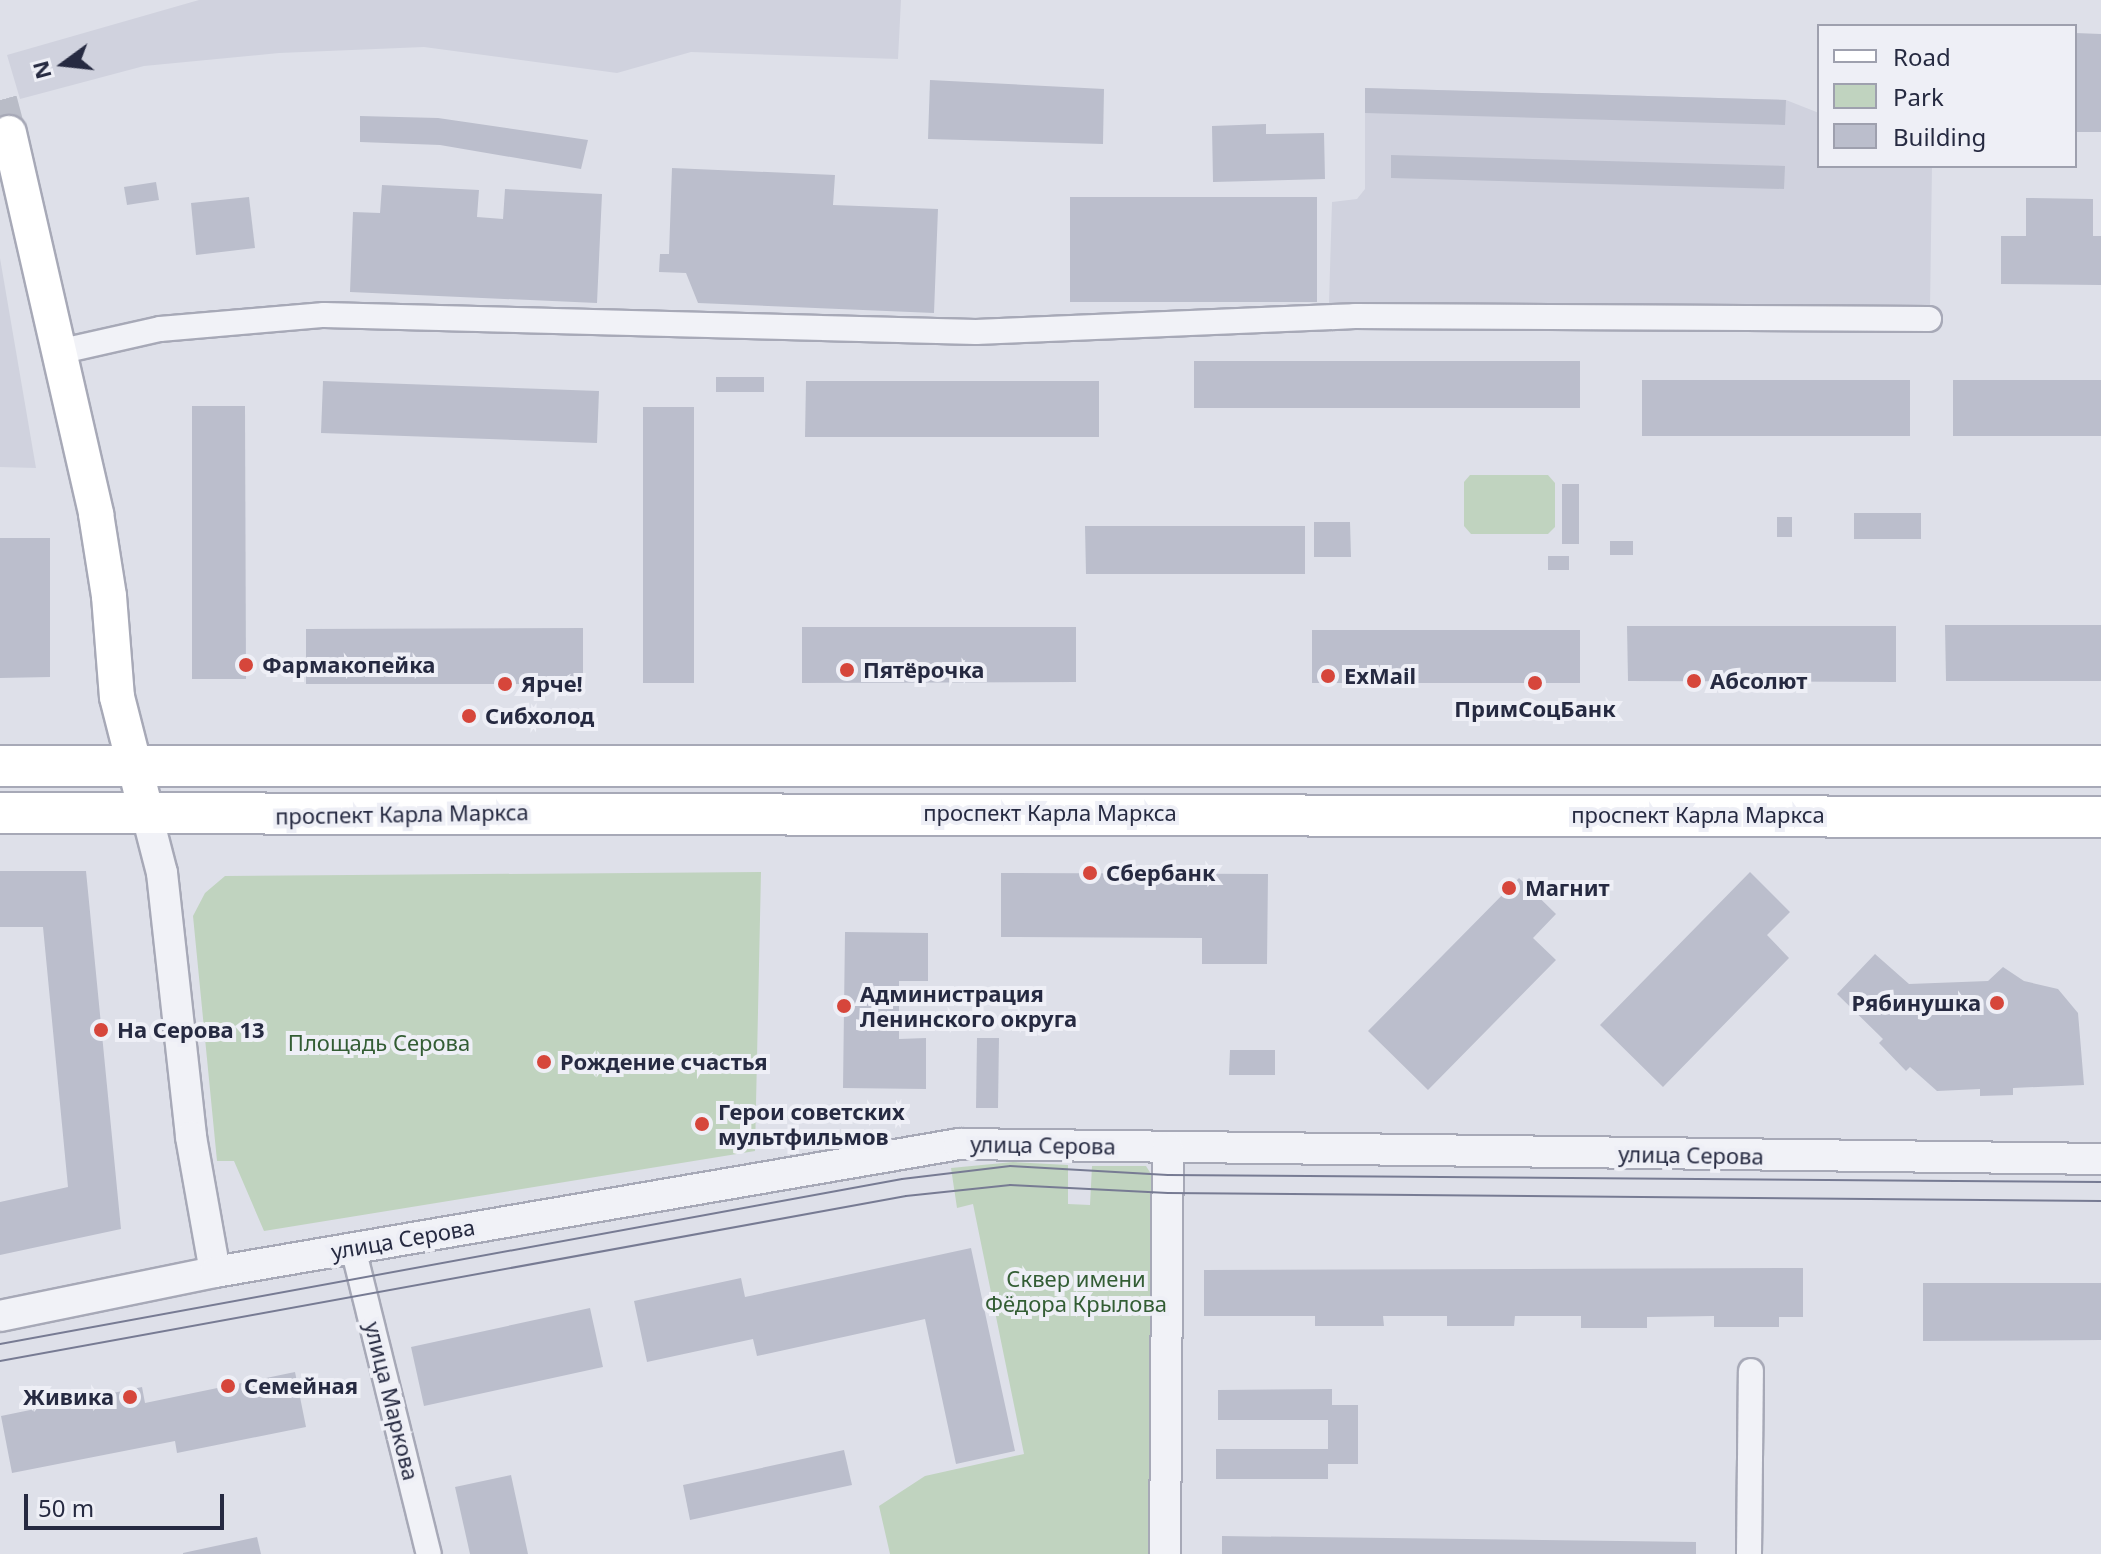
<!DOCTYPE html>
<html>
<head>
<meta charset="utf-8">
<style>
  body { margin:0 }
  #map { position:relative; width:2101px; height:1554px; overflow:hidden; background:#dee0e9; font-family:"Noto Sans",sans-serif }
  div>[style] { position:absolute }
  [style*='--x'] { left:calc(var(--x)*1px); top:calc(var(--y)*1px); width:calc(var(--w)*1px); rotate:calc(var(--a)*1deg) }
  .built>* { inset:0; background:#d0d2de }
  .green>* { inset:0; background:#c0d3bf }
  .building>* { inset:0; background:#bbbecc }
  .secondary-tunnel>* { height:34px; margin-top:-17px; transform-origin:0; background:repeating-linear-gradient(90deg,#b9bcc7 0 34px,transparent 0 51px) }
  .roads { filter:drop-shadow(2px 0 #a7a9b7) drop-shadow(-2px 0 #a7a9b7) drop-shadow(0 2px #a7a9b7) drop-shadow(0 -2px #a7a9b7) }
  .minor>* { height:24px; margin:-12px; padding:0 12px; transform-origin:12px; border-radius:12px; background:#f1f2f7 }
  .tertiary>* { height:30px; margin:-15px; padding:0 15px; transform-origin:15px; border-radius:15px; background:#f1f2f7 }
  .secondary>* { height:34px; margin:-17px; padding:0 17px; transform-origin:17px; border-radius:17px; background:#fff }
  .primary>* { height:40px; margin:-20px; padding:0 20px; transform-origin:20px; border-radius:20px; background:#fff }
  .tram>* { height:2px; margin:-1px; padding:0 1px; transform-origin:1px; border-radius:1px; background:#777b93 }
  .dots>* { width:22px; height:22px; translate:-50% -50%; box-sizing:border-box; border:4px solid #eeeff6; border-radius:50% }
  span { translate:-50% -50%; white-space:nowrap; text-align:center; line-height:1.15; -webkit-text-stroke:8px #eeeff6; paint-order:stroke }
  .poi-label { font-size:22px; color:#262a41; font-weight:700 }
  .left { translate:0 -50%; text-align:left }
  .right { translate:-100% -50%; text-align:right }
  .street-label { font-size:22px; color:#262a41 }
  .park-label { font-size:22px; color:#335d34 }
  .legend { position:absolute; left:1817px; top:24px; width:260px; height:144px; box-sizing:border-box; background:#eeeff6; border:2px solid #9ea0ae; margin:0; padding:10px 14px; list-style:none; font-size:24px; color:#262a41 }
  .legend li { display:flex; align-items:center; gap:16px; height:40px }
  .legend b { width:40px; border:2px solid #9ea0ae }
  .north { position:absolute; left:24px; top:24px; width:80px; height:80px; -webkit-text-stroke:6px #eeeff6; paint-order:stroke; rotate:255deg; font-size:22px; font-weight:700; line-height:32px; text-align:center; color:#262a41 }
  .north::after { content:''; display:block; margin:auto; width:28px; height:36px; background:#262a41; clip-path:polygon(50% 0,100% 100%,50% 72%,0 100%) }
  .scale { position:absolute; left:24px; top:1494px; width:200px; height:36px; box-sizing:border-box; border:4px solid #262a41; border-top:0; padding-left:10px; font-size:24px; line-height:28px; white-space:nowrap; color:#262a41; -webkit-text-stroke:6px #eeeff6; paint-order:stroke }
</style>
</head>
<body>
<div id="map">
  <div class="built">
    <div style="clip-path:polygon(199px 0,901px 0,898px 59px,691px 52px,617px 73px,424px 47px,279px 53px,144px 66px,20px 99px,7px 55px)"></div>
    <div style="clip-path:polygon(1365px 88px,1786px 100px,1819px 113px,1819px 166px,1932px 166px,1930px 309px,1329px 303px,1332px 202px,1357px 199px,1365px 189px)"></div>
    <div style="clip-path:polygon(0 258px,36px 468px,0 467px)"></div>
  </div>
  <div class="green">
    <div style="clip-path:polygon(1470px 475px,1548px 475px,1555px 483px,1555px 527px,1548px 534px,1471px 534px,1464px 526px,1464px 482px)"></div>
    <div style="clip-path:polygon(761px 872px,755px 1151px,264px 1231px,234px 1161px,217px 1161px,193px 916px,205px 893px,225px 876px)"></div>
    <div style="clip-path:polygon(1013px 1162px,1068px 1165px,1068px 1204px,1090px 1205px,1092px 1166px,1146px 1166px,1156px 1182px,1158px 1554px,890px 1554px,879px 1506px,925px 1476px,1024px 1454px,973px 1204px,957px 1208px,951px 1168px)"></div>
  </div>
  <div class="building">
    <div style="clip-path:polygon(2075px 33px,2101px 34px,2101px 132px,2075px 132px)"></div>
    <div style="clip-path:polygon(930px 80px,1104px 89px,1103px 144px,928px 139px)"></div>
    <div style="clip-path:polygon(1365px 88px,1786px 100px,1785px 125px,1365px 113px)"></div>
    <div style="clip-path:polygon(360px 116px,438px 118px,588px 140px,581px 169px,440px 145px,360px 142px)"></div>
    <div style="clip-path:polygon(1266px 124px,1266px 134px,1324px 133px,1325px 179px,1213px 182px,1212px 126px)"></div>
    <div style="clip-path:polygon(1391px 155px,1785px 166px,1784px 189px,1391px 178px)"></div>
    <div style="clip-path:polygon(672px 168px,835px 175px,833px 205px,938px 209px,934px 313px,698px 303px,686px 273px,659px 272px,660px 254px,669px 254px)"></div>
    <div style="clip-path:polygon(156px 182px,159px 200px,127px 205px,124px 187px)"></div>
    <div style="clip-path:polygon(382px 185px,479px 190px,477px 217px,503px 219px,505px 189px,602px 194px,597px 303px,350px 292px,353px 212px,380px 213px)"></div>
    <div style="clip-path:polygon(249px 197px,255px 248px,196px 255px,191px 203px)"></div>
    <div style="clip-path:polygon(1070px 197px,1317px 197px,1317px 302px,1070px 302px)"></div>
    <div style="clip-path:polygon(2026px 198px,2093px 199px,2093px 236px,2101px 236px,2101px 285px,2001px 284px,2001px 236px,2026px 236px)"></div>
    <div style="clip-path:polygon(1194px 361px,1580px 361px,1580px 408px,1194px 408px)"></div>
    <div style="clip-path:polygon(716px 377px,764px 377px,764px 392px,716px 392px)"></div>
    <div style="clip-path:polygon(1642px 380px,1910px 380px,1910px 436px,1642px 436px)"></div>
    <div style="clip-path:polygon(1953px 380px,2101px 380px,2101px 436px,1953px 436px)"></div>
    <div style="clip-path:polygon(323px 381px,599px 391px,597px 443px,321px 433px)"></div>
    <div style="clip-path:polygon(806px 381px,1099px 381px,1099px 437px,805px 437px)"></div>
    <div style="clip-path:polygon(192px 406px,245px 406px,246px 679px,192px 679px)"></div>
    <div style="clip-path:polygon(643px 407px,694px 407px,694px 683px,643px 683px)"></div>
    <div style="clip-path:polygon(1562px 484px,1579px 484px,1579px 544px,1562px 544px)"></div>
    <div style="clip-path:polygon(1854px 513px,1921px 513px,1921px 539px,1854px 539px)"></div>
    <div style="clip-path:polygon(1777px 517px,1792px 517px,1792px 537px,1777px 537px)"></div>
    <div style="clip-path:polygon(1314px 522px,1350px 522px,1351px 557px,1314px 557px)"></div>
    <div style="clip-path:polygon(1085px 526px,1305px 526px,1305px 574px,1086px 574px)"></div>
    <div style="clip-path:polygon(0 538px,50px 538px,50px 677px,0 678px)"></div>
    <div style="clip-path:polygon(1610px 541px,1633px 541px,1633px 555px,1610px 555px)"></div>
    <div style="clip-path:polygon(1548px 556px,1569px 556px,1569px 570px,1548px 570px)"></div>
    <div style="clip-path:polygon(1945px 625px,2101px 625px,2101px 681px,1946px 681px)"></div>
    <div style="clip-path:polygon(1627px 626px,1896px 626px,1896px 682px,1628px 681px)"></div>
    <div style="clip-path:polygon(802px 627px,1076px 627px,1076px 682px,802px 683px)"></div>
    <div style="clip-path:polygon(583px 628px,583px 684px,306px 684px,306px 629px)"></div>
    <div style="clip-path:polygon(1312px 630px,1580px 630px,1580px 683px,1312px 683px)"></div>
    <div style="clip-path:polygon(0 871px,86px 871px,121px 1229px,0 1255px,0 1202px,68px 1187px,43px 927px,0 927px)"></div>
    <div style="clip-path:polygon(1750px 872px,1790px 912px,1767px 935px,1789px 958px,1663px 1087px,1600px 1025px)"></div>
    <div style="clip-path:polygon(1001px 873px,1268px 874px,1267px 964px,1202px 964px,1202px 938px,1001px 937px)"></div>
    <div style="clip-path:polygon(1519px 878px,1556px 914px,1533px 938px,1556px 960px,1428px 1090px,1368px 1031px)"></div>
    <div style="clip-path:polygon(845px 932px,928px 933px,928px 981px,899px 981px,899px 1039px,926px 1038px,926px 1089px,843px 1088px)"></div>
    <div style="clip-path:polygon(1875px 954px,1909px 984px,1988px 981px,2003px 967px,2024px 981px,2058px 989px,2078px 1013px,2084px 1085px,2013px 1088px,2013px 1095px,1980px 1096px,1980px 1089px,1937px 1091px,1910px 1067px,1906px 1071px,1879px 1043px,1883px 1039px,1837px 994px)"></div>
    <div style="clip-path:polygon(977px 1038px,999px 1038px,998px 1108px,976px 1108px)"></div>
    <div style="clip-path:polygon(1230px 1050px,1275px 1050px,1275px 1075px,1229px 1075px)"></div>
    <div style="clip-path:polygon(971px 1248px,1015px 1451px,956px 1464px,925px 1319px,757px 1356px,753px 1339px,647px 1362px,634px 1301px,741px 1278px,745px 1297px)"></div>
    <div style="clip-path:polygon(1803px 1268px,1803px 1317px,1779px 1317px,1779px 1327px,1714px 1327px,1714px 1316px,1647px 1317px,1647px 1328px,1581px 1328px,1581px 1316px,1515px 1316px,1514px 1326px,1447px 1326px,1447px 1316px,1383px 1316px,1384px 1326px,1315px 1326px,1315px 1316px,1204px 1316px,1204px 1270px)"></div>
    <div style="clip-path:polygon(1923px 1283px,2101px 1283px,2101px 1340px,1923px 1341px)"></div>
    <div style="clip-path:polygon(590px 1308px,603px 1367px,424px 1406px,411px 1347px)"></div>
    <div style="clip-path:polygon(295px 1372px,306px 1427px,177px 1453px,175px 1441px,12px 1473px,1px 1416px,142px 1387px,145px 1403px)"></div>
    <div style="clip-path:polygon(1332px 1389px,1332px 1405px,1358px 1405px,1358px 1464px,1328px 1464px,1328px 1479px,1216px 1479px,1216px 1449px,1328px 1449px,1328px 1420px,1218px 1420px,1218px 1390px)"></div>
    <div style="clip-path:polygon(844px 1450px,852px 1485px,690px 1520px,683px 1485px)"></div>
    <div style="clip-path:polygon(511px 1475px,528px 1554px,470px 1554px,455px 1487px)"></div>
    <div style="clip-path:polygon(1222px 1536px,1696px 1542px,1696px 1554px,1222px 1554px)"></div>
    <div style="clip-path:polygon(257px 1537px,261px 1554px,183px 1554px,183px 1553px)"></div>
  </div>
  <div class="secondary-tunnel">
    <div style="--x:0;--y:100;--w:34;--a:75"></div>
  </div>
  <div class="roads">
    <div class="minor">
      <div style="--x:58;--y:352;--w:105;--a:-12.7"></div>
      <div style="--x:160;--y:329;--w:165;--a:-4.9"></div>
      <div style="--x:324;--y:315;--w:652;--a:1.49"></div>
      <div style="--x:976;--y:332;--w:379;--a:-2.4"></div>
      <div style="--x:1355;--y:316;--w:574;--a:0.3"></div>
      <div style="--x:353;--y:1248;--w:315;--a:76.1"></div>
      <div style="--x:1749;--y:1554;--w:183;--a:-89.4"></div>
    </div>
    <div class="tertiary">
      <div style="--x:147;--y:815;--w:60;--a:75.5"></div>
      <div style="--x:162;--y:873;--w:266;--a:83.7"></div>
      <div style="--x:191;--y:1137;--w:137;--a:79.9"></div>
      <div style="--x:0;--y:1316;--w:219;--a:-11.6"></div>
      <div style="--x:215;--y:1272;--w:755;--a:-9.76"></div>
      <div style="--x:959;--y:1144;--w:1142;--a:0.75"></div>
      <div style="--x:1165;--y:1554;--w:406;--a:-89.6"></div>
    </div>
    <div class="secondary">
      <div style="--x:9;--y:133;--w:391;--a:77.1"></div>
      <div style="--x:96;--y:514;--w:83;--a:81"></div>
      <div style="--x:109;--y:596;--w:101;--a:85.5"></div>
      <div style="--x:117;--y:697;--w:122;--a:75.7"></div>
    </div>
    <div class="primary">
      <div style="--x:0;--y:766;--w:2101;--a:0"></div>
      <div style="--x:0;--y:813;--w:2101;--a:0.11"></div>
    </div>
  </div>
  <div class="tram">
    <div style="--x:0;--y:1344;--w:917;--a:-10.37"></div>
    <div style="--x:902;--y:1179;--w:109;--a:-6.9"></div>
    <div style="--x:1010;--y:1166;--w:158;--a:3.3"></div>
    <div style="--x:1168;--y:1175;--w:933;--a:0.43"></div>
    <div style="--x:0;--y:1361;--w:921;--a:-10.32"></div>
    <div style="--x:906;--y:1196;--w:105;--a:-6"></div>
    <div style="--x:1010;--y:1185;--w:158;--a:2.9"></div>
    <div style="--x:1168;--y:1193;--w:933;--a:0.49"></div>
  </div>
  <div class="dots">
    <div style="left:246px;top:665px;background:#d6463b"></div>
    <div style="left:847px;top:670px;background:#d6463b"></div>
    <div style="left:1328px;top:676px;background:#d6463b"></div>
    <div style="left:1694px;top:681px;background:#d6463b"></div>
    <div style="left:1535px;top:683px;background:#d6463b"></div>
    <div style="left:505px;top:684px;background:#d6463b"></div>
    <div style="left:469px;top:716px;background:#d6463b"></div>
    <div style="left:1090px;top:873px;background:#d6463b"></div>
    <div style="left:1509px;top:888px;background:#d6463b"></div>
    <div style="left:1997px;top:1003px;background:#d6463b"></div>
    <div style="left:844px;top:1006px;background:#d6463b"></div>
    <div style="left:101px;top:1030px;background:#d6463b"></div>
    <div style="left:544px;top:1062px;background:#d6463b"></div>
    <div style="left:702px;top:1124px;background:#d6463b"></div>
    <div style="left:228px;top:1386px;background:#d6463b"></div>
    <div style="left:130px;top:1397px;background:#d6463b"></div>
  </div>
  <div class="poi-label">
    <span class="left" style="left:262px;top:665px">Фармакопейка</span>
    <span class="left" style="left:863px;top:670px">Пятёрочка</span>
    <span class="left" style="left:1344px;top:676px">ExMail</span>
    <span class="left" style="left:1710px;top:681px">Абсолют</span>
    <span class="left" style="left:521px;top:684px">Ярче!</span>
    <span style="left:1535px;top:709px">ПримСоцБанк</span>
    <span class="left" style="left:485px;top:716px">Сибхолод</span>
    <span class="left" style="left:1106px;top:873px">Сбербанк</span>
    <span class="left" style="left:1525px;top:888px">Магнит</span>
    <span class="left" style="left:860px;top:1006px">Администрация<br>Ленинского округа</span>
    <span class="right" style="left:1981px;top:1003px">Рябинушка</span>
    <span class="left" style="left:117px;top:1030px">На Серова 13</span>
    <span class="left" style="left:560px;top:1062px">Рождение счастья</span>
    <span class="left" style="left:718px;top:1124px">Герои советских<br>мультфильмов</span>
    <span class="left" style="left:244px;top:1386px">Семейная</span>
    <span class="right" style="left:114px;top:1397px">Живика</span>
  </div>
  <div class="street-label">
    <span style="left:1050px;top:813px">проспект Карла Маркса</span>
    <span style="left:402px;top:814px;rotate:-1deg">проспект Карла Маркса</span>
    <span style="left:1698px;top:815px">проспект Карла Маркса</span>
    <span style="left:1043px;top:1145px;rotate:1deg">улица Серова</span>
    <span style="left:1691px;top:1155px;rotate:1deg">улица Серова</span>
    <span style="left:403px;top:1239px;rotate:-10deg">улица Серова</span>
    <span style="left:392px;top:1401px;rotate:76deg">улица Маркова</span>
  </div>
  <div class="park-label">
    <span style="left:379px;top:1043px">Площадь Серова</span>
    <span style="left:1076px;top:1291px">Сквер имени<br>Фёдора Крылова</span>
  </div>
  <ul class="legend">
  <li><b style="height:10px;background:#fff"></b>Road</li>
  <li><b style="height:22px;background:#c0d3bf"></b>Park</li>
  <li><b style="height:22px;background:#bbbecc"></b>Building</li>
  </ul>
  <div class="north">N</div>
  <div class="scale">50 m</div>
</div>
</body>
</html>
